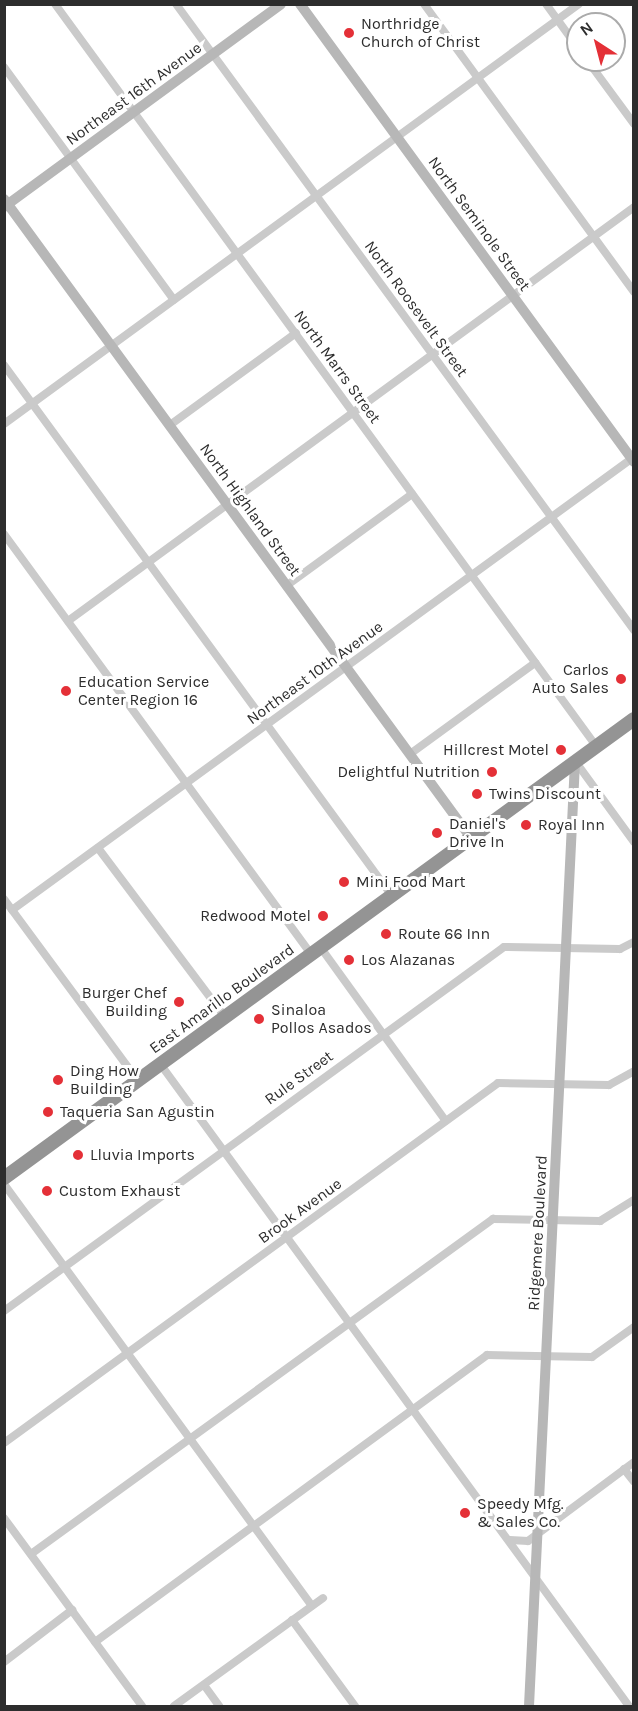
<!DOCTYPE html>
<html>
<head>
<meta charset="utf-8">
<style>
  body { margin:0 }
  #map { position:relative; width:638px; height:1711px; overflow:hidden; background:#fff; font-family:Karla,sans-serif }
  div>[style] { position:absolute }
  [style*='--x'] { left:calc(var(--x)*1px); top:calc(var(--y)*1px); width:calc(var(--w)*1px); rotate:calc(var(--a)*1deg) }
  .street>* { height:8px; margin:-4px; padding:0 4px; transform-origin:4px; border-radius:4px; background:#cacaca }
  .secondary>* { height:10px; margin:-5px; padding:0 5px; transform-origin:5px; border-radius:5px; background:#b7b7b7 }
  .highway>* { height:14px; margin:-7px; padding:0 7px; transform-origin:7px; border-radius:7px; background:#949494 }
  .dots>* { width:16px; height:16px; translate:-50% -50%; box-sizing:border-box; border:3px solid #fff; border-radius:50% }
  span { translate:-50% -50%; white-space:nowrap; text-align:center; line-height:1.15; -webkit-text-stroke:6px #fff; paint-order:stroke }
  .poi-label { font-size:16px; color:#2d2d2d }
  .left { translate:0 -50%; text-align:left }
  .right { translate:-100% -50%; text-align:right }
  .street-label { font-size:16px; color:#2d2d2d }
  .frame { position:absolute; inset:0; border:6px solid #2d2d2d; pointer-events:none }
  .north { position:absolute; left:566px; top:12px; width:60px; height:60px; box-sizing:border-box; background:#fff; border:2px solid #ababab; border-radius:50%; rotate:324deg; font-size:16px; font-weight:700; line-height:24px; text-align:center; color:#2d2d2d }
  .north::after { content:''; display:block; margin:auto; width:21px; height:27px; background:#e43037; clip-path:polygon(50% 0,100% 100%,50% 72%,0 100%) }
</style>
</head>
<body>
<div id="map">
  <div class="street">
    <div style="--x:55;--y:4;--w:918;--a:53.9"></div>
    <div style="--x:176;--y:4;--w:776;--a:53.81"></div>
    <div style="--x:424;--y:4;--w:356;--a:53.9"></div>
    <div style="--x:546;--y:4;--w:54;--a:54"></div>
    <div style="--x:587;--y:60;--w:79;--a:53.7"></div>
    <div style="--x:4;--y:67;--w:288;--a:53.9"></div>
    <div style="--x:4;--y:365;--w:658;--a:53.84"></div>
    <div style="--x:4;--y:424;--w:712;--a:-36.15"></div>
    <div style="--x:170;--y:425;--w:156;--a:-36.1"></div>
    <div style="--x:4;--y:534;--w:520;--a:53.83"></div>
    <div style="--x:286;--y:586;--w:156;--a:-36.1"></div>
    <div style="--x:68;--y:621;--w:701;--a:-36.18"></div>
    <div style="--x:410;--y:754;--w:155;--a:-36.1"></div>
    <div style="--x:575;--y:761;--w:100;--a:53.9"></div>
    <div style="--x:98;--y:848;--w:211;--a:53.1"></div>
    <div style="--x:4;--y:899;--w:226;--a:53.6"></div>
    <div style="--x:12;--y:910;--w:769;--a:-36.07"></div>
    <div style="--x:321;--y:948;--w:213;--a:54.2"></div>
    <div style="--x:161;--y:1065;--w:794;--a:53.87"></div>
    <div style="--x:4;--y:1184;--w:522;--a:53.88"></div>
    <div style="--x:4;--y:1311;--w:618;--a:-36.05"></div>
    <div style="--x:504;--y:947;--w:116;--a:1"></div>
    <div style="--x:620;--y:949;--w:16;--a:-27"></div>
    <div style="--x:4;--y:1443;--w:611;--a:-36.08"></div>
    <div style="--x:498;--y:1083;--w:111;--a:1"></div>
    <div style="--x:609;--y:1085;--w:29;--a:-29"></div>
    <div style="--x:624;--y:1469;--w:16;--a:52"></div>
    <div style="--x:4;--y:1518;--w:233;--a:53.7"></div>
    <div style="--x:510;--y:1540;--w:18;--a:3"></div>
    <div style="--x:528;--y:1541;--w:132;--a:-36.7"></div>
    <div style="--x:31;--y:1554;--w:571;--a:-35.95"></div>
    <div style="--x:493;--y:1219;--w:107;--a:1.1"></div>
    <div style="--x:600;--y:1221;--w:40;--a:-32"></div>
    <div style="--x:292;--y:1620;--w:107;--a:53.8"></div>
    <div style="--x:95;--y:1642;--w:486;--a:-36.2"></div>
    <div style="--x:487;--y:1355;--w:105;--a:1.1"></div>
    <div style="--x:592;--y:1357;--w:52;--a:-35.5"></div>
    <div style="--x:4;--y:1662;--w:86;--a:-37.4"></div>
    <div style="--x:204;--y:1685;--w:26;--a:54"></div>
    <div style="--x:174;--y:1706;--w:184;--a:-35.9"></div>
  </div>
  <div class="secondary">
    <div style="--x:300;--y:4;--w:567;--a:53.9"></div>
    <div style="--x:4;--y:199;--w:791;--a:53.84"></div>
    <div style="--x:4;--y:207;--w:343;--a:-36.2"></div>
    <div style="--x:529;--y:1706;--w:946;--a:-87.21"></div>
  </div>
  <div class="highway">
    <div style="--x:4;--y:1178;--w:779;--a:-36.08"></div>
  </div>
  <div class="dots">
    <div style="left:349px;top:33px;background:#e43037"></div>
    <div style="left:621px;top:679px;background:#e43037"></div>
    <div style="left:66px;top:691px;background:#e43037"></div>
    <div style="left:561px;top:750px;background:#e43037"></div>
    <div style="left:492px;top:772px;background:#e43037"></div>
    <div style="left:477px;top:794px;background:#e43037"></div>
    <div style="left:526px;top:825px;background:#e43037"></div>
    <div style="left:437px;top:833px;background:#e43037"></div>
    <div style="left:344px;top:882px;background:#e43037"></div>
    <div style="left:323px;top:916px;background:#e43037"></div>
    <div style="left:386px;top:934px;background:#e43037"></div>
    <div style="left:349px;top:960px;background:#e43037"></div>
    <div style="left:179px;top:1002px;background:#e43037"></div>
    <div style="left:259px;top:1019px;background:#e43037"></div>
    <div style="left:58px;top:1080px;background:#e43037"></div>
    <div style="left:48px;top:1112px;background:#e43037"></div>
    <div style="left:78px;top:1155px;background:#e43037"></div>
    <div style="left:47px;top:1191px;background:#e43037"></div>
    <div style="left:465px;top:1513px;background:#e43037"></div>
  </div>
  <div class="poi-label">
    <span class="left" style="left:361px;top:33px">Northridge<br>Church of Christ</span>
    <span class="right" style="left:609px;top:679px">Carlos<br>Auto Sales</span>
    <span class="left" style="left:78px;top:691px">Education Service<br>Center Region 16</span>
    <span class="right" style="left:549px;top:750px">Hillcrest Motel</span>
    <span class="right" style="left:480px;top:772px">Delightful Nutrition</span>
    <span class="left" style="left:489px;top:794px">Twins Discount</span>
    <span class="left" style="left:449px;top:833px">Daniel's<br>Drive In</span>
    <span class="left" style="left:538px;top:825px">Royal Inn</span>
    <span class="left" style="left:356px;top:882px">Mini Food Mart</span>
    <span class="right" style="left:311px;top:916px">Redwood Motel</span>
    <span class="left" style="left:398px;top:934px">Route 66 Inn</span>
    <span class="left" style="left:361px;top:960px">Los Alazanas</span>
    <span class="right" style="left:167px;top:1002px">Burger Chef<br>Building</span>
    <span class="left" style="left:271px;top:1019px">Sinaloa<br>Pollos Asados</span>
    <span class="left" style="left:70px;top:1080px">Ding How<br>Building</span>
    <span class="left" style="left:60px;top:1112px">Taqueria San Agustin</span>
    <span class="left" style="left:90px;top:1155px">Lluvia Imports</span>
    <span class="left" style="left:59px;top:1191px">Custom Exhaust</span>
    <span class="left" style="left:477px;top:1513px">Speedy Mfg.<br>&amp; Sales Co.</span>
  </div>
  <div class="street-label">
    <span style="left:134px;top:94px;rotate:-36deg">Northeast 16th Avenue</span>
    <span style="left:479px;top:224px;rotate:54deg">North Seminole Street</span>
    <span style="left:416px;top:309px;rotate:54deg">North Roosevelt Street</span>
    <span style="left:337px;top:367px;rotate:54deg">North Marrs Street</span>
    <span style="left:250px;top:510px;rotate:54deg">North Highland Street</span>
    <span style="left:315px;top:673px;rotate:-36deg">Northeast 10th Avenue</span>
    <span style="left:222px;top:999px;rotate:-36deg">East Amarillo Boulevard</span>
    <span style="left:299px;top:1078px;rotate:-36deg">Rule Street</span>
    <span style="left:300px;top:1211px;rotate:-36deg">Brook Avenue</span>
    <span style="left:538px;top:1233px;rotate:-87deg">Ridgemere Boulevard</span>
  </div>
  <div class="frame"></div>
  <div class="north">N</div>
</div>
</body>
</html>
